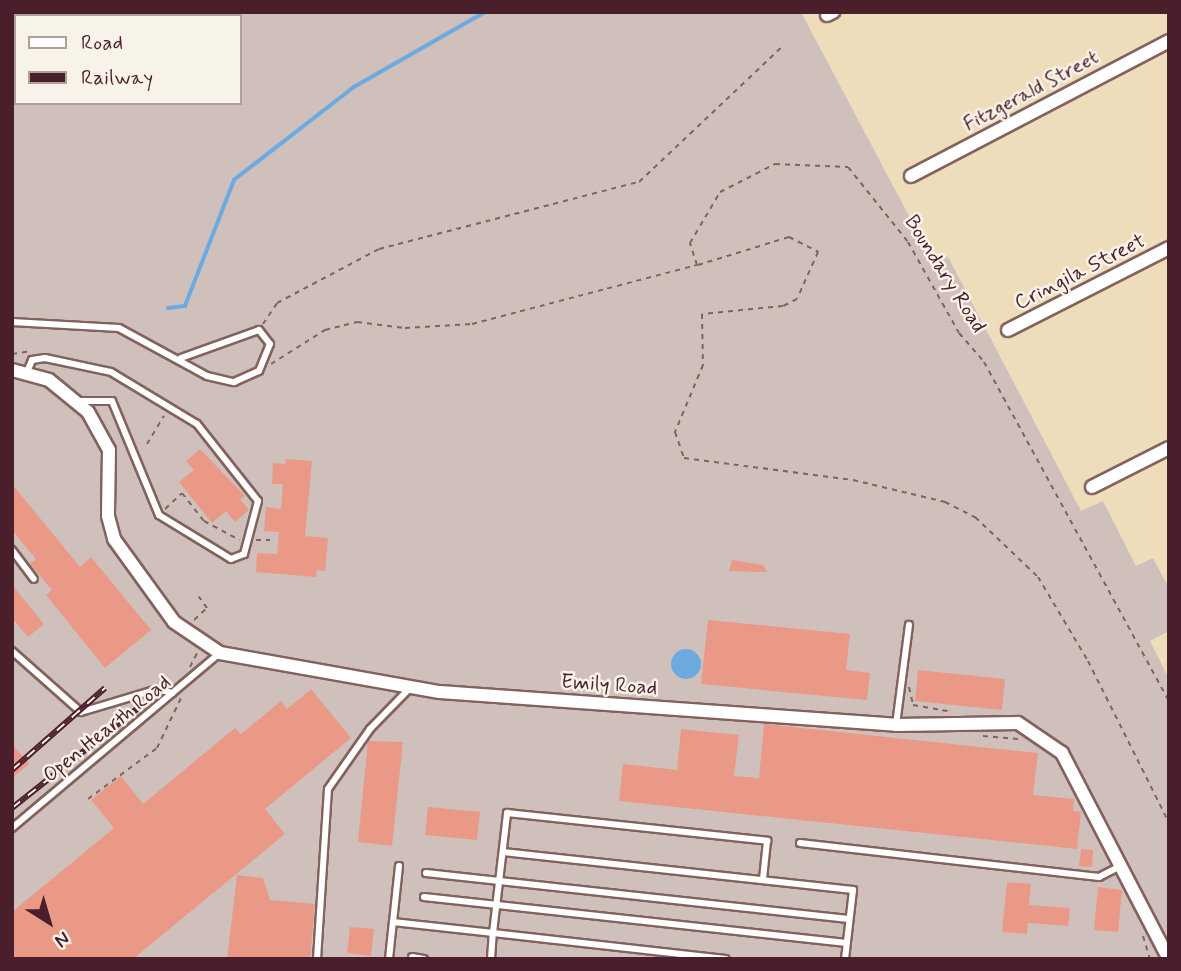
<!DOCTYPE html>
<html>
<head>
<meta charset="utf-8">
<style>
  body { margin:0 }
  #map { position:relative; width:1181px; height:971px; overflow:hidden; background:#edb; font-family:Mynerve,sans-serif }
  div>[style] { position:absolute }
  [style*='--x'] { left:calc(var(--x)*1px); top:calc(var(--y)*1px); width:calc(var(--w)*1px); rotate:calc(var(--a)*1deg) }
  .industrial>* { inset:0; background:#d0c0bc }
  .water>* { inset:0; background:#6daadf }
  .round { border-radius:50% }
  .stream>* { height:3.5px; margin:-1.75px; padding:0 1.75px; transform-origin:1.75px; border-radius:1.75px; background:#6daadf }
  .building>* { inset:0; background:#ea9987 }
  .path>* { height:2px; margin-top:-1px; transform-origin:0; background:repeating-linear-gradient(90deg,#83625d 0 5px,transparent 0 10px) }
  .roads { filter:drop-shadow(2px 0 #83625d) drop-shadow(-2px 0 #83625d) drop-shadow(0 2px #83625d) drop-shadow(0 -2px #83625d) }
  .service>* { height:6px; margin:-3px; padding:0 3px; transform-origin:3px; border-radius:3px; background:#fff }
  .minor>* { height:12px; margin:-6px; padding:0 6px; transform-origin:6px; border-radius:6px; background:#fff }
  .rail>* { height:6px; margin-top:-3px; transform-origin:0; background:repeating-linear-gradient(90deg,#f7f3e8 0 10px,#4a1f2b 0 20px); box-sizing:border-box; border-block:2px solid #4a1f2b }
  span { translate:-50% -50%; white-space:nowrap; text-align:center; line-height:1.15; -webkit-text-stroke:5px #f7f3e8; paint-order:stroke }
  .street-label { font-size:21px; color:#4a1f2b }
  .frame { position:absolute; inset:0; border:14px solid #4a1f2b; pointer-events:none }
  .legend { position:absolute; left:14px; top:14px; width:228px; height:91px; box-sizing:border-box; background:#f7f3e8; border:2px solid #b29e9c; margin:0; padding:9px 12px; list-style:none; font-size:21px; color:#4a1f2b }
  .legend li { display:flex; align-items:center; gap:14px; height:35px }
  .legend b { width:35px; border:2px solid #b29e9c }
  .north { position:absolute; left:14px; top:887px; width:70px; height:70px; -webkit-text-stroke:5px #f7f3e8; paint-order:stroke; rotate:143deg; font-size:19px; font-weight:700; line-height:28px; text-align:center; color:#4a1f2b }
  .north::after { content:''; display:block; margin:auto; width:24px; height:32px; background:#4a1f2b; clip-path:polygon(50% 0,100% 100%,50% 72%,0 100%) }
</style>
</head>
<body>
<div id="map">
  <div class="industrial">
    <div style="clip-path:polygon(evenodd,12px 12px,801px 12px,934px 263px,948px 257px,1081px 511px,1103px 501px,1136px 566px,1153px 558px,1169px 588px,1169px 631px,1150px 641px,1169px 679px,1169px 959px,12px 959px,12px 12px,16px 16px,240px 16px,240px 103px,16px 103px,16px 16px)"></div>
  </div>
  <div class="water">
    <div class="round" style="left:671px;top:649px;width:30px;height:30px"></div>
  </div>
  <div class="stream">
    <div style="--x:168;--y:308;--w:17;--a:-7"></div>
    <div style="--x:185;--y:306;--w:135;--a:-68.7"></div>
    <div style="--x:234;--y:180;--w:152;--a:-37.8"></div>
    <div style="--x:354;--y:87;--w:151;--a:-29.8"></div>
  </div>
  <div class="building">
    <div style="clip-path:polygon(200px 449px,245px 496px,240px 499px,249px 510px,235px 522px,226px 511px,212px 523px,179px 482px,194px 470px,186px 461px)"></div>
    <div style="clip-path:polygon(286px 459px,312px 461px,305px 536px,328px 538px,325px 571px,317px 570px,316px 577px,256px 572px,257px 553px,277px 554px,279px 532px,264px 531px,266px 507px,281px 509px,283px 484px,272px 484px,273px 463px,285px 464px)"></div>
    <div style="clip-path:polygon(12px 484px,80px 567px,91px 557px,151px 630px,105px 668px,46px 595px,52px 590px,30px 564px,36px 559px,12px 530px)"></div>
    <div style="clip-path:polygon(732px 560px,763px 565px,767px 572px,729px 571px)"></div>
    <div style="clip-path:polygon(12px 585px,44px 624px,28px 637px,12px 618px)"></div>
    <div style="clip-path:polygon(708px 620px,850px 634px,846px 670px,870px 673px,867px 700px,701px 684px)"></div>
    <div style="clip-path:polygon(918px 670px,1005px 679px,1002px 710px,915px 701px)"></div>
    <div style="clip-path:polygon(311px 689px,351px 738px,265px 809px,285px 834px,133px 959px,12px 959px,12px 912px,114px 828px,91px 800px,121px 776px,143px 804px,235px 728px,241px 734px,281px 701px,287px 709px)"></div>
    <div style="clip-path:polygon(764px 724px,1038px 753px,1033px 795px,1074px 799px,1073px 811px,1081px 812px,1077px 849px,619px 801px,623px 764px,677px 770px,681px 729px,739px 735px,734px 776px,759px 778px)"></div>
    <div style="clip-path:polygon(368px 741px,403px 742px,392px 846px,358px 842px)"></div>
    <div style="clip-path:polygon(12px 744px,29px 764px,12px 778px)"></div>
    <div style="clip-path:polygon(428px 807px,480px 812px,477px 840px,425px 835px)"></div>
    <div style="clip-path:polygon(1081px 849px,1093px 850px,1092px 867px,1079px 866px)"></div>
    <div style="clip-path:polygon(237px 875px,263px 878px,270px 900px,315px 904px,310px 959px,227px 959px)"></div>
    <div style="clip-path:polygon(1007px 882px,1031px 884px,1029px 905px,1070px 908px,1068px 926px,1028px 923px,1027px 934px,1002px 932px)"></div>
    <div style="clip-path:polygon(1098px 887px,1122px 890px,1118px 932px,1094px 930px)"></div>
    <div style="clip-path:polygon(350px 927px,374px 929px,371px 956px,347px 953px)"></div>
  </div>
  <div class="path">
    <div style="--x:51;--y:16;--w:6;--a:-45"></div>
    <div style="--x:12;--y:66;--w:6;--a:-51"></div>
    <div style="--x:698;--y:265;--w:95;--a:-17.1"></div>
    <div style="--x:789;--y:237;--w:33;--a:27"></div>
    <div style="--x:818;--y:252;--w:51;--a:114.1"></div>
    <div style="--x:797;--y:299;--w:16;--a:153"></div>
    <div style="--x:783;--y:306;--w:81;--a:174.4"></div>
    <div style="--x:702;--y:314;--w:51;--a:88.9"></div>
    <div style="--x:703;--y:365;--w:73;--a:112.7"></div>
    <div style="--x:675;--y:432;--w:28;--a:71"></div>
    <div style="--x:684;--y:458;--w:170;--a:7.4"></div>
    <div style="--x:853;--y:480;--w:95;--a:13.4"></div>
    <div style="--x:945;--y:502;--w:34;--a:27"></div>
    <div style="--x:975;--y:517;--w:87;--a:43.6"></div>
    <div style="--x:1038;--y:577;--w:98;--a:59.2"></div>
    <div style="--x:1088;--y:661;--w:181;--a:63.4"></div>
    <div style="--x:263;--y:324;--w:25;--a:-56"></div>
    <div style="--x:277;--y:303;--w:115;--a:-27.9"></div>
    <div style="--x:379;--y:249;--w:268;--a:-14.5"></div>
    <div style="--x:639;--y:182;--w:199;--a:-43.4"></div>
    <div style="--x:12;--y:354;--w:18;--a:-9"></div>
    <div style="--x:271;--y:364;--w:64;--a:-32.2"></div>
    <div style="--x:325;--y:330;--w:33;--a:-14"></div>
    <div style="--x:357;--y:322;--w:48;--a:7.1"></div>
    <div style="--x:405;--y:328;--w:67;--a:-3.4"></div>
    <div style="--x:472;--y:324;--w:233;--a:-14.7"></div>
    <div style="--x:697;--y:265;--w:23;--a:-108"></div>
    <div style="--x:690;--y:243;--w:59;--a:-59.5"></div>
    <div style="--x:720;--y:192;--w:62;--a:-27"></div>
    <div style="--x:775;--y:164;--w:73;--a:2.4"></div>
    <div style="--x:848;--y:167;--w:96;--a:51.3"></div>
    <div style="--x:908;--y:242;--w:104;--a:60.7"></div>
    <div style="--x:959;--y:333;--w:38;--a:49"></div>
    <div style="--x:984;--y:362;--w:387;--a:61.4"></div>
    <div style="--x:147;--y:444;--w:33;--a:-59"></div>
    <div style="--x:165;--y:509;--w:23;--a:-43"></div>
    <div style="--x:182;--y:493;--w:36;--a:52"></div>
    <div style="--x:204;--y:521;--w:40;--a:28"></div>
    <div style="--x:256;--y:540;--w:14;--a:0"></div>
    <div style="--x:194;--y:620;--w:18;--a:-43"></div>
    <div style="--x:207;--y:608;--w:14;--a:-126"></div>
    <div style="--x:190;--y:667;--w:16;--a:-63"></div>
    <div style="--x:909;--y:687;--w:18;--a:77"></div>
    <div style="--x:913;--y:705;--w:36;--a:10"></div>
    <div style="--x:983;--y:736;--w:36;--a:5"></div>
    <div style="--x:88;--y:799;--w:86;--a:-36.5"></div>
    <div style="--x:157;--y:748;--w:58;--a:-64.3"></div>
    <div style="--x:1143;--y:936;--w:24;--a:73"></div>
  </div>
  <div class="roads">
    <div class="service">
      <div style="--x:12;--y:322;--w:107;--a:3.2"></div>
      <div style="--x:119;--y:328;--w:100;--a:28.6"></div>
      <div style="--x:207;--y:376;--w:28;--a:13"></div>
      <div style="--x:234;--y:382;--w:27;--a:-24"></div>
      <div style="--x:259;--y:371;--w:29;--a:-68"></div>
      <div style="--x:270;--y:344;--w:18;--a:-128"></div>
      <div style="--x:259;--y:330;--w:83;--a:160.3"></div>
      <div style="--x:27;--y:372;--w:13;--a:-67"></div>
      <div style="--x:32;--y:360;--w:13;--a:-9"></div>
      <div style="--x:45;--y:358;--w:67;--a:12"></div>
      <div style="--x:111;--y:372;--w:100;--a:31.2"></div>
      <div style="--x:197;--y:424;--w:98;--a:51.6"></div>
      <div style="--x:258;--y:501;--w:55;--a:104.8"></div>
      <div style="--x:244;--y:554;--w:14;--a:159"></div>
      <div style="--x:231;--y:559;--w:84;--a:-148.6"></div>
      <div style="--x:159;--y:515;--w:123;--a:-112.4"></div>
      <div style="--x:112;--y:401;--w:33;--a:180"></div>
      <div style="--x:12;--y:550;--w:36;--a:53"></div>
      <div style="--x:12;--y:651;--w:92;--a:41.5"></div>
      <div style="--x:81;--y:712;--w:80;--a:-16.6"></div>
      <div style="--x:158;--y:689;--w:15;--a:16"></div>
      <div style="--x:896;--y:725;--w:101;--a:-82.6"></div>
      <div style="--x:12;--y:828;--w:272;--a:-40.1"></div>
      <div style="--x:800;--y:843;--w:301;--a:6.5"></div>
      <div style="--x:1099;--y:877;--w:25;--a:-27"></div>
      <div style="--x:503;--y:852;--w:352;--a:6.2"></div>
      <div style="--x:853;--y:890;--w:69;--a:96.6"></div>
      <div style="--x:399;--y:866;--w:56;--a:96.1"></div>
      <div style="--x:393;--y:922;--w:101;--a:6.3"></div>
      <div style="--x:493;--y:933;--w:121;--a:-83.3"></div>
      <div style="--x:507;--y:813;--w:262;--a:6.1"></div>
      <div style="--x:767;--y:841;--w:39;--a:96"></div>
      <div style="--x:426;--y:873;--w:425;--a:6.2"></div>
      <div style="--x:424;--y:897;--w:425;--a:6.2"></div>
      <div style="--x:412;--y:957;--w:12;--a:9"></div>
      <div style="--x:317;--y:959;--w:170;--a:-86.3"></div>
      <div style="--x:328;--y:789;--w:73;--a:-55"></div>
      <div style="--x:370;--y:729;--w:57;--a:-45.7"></div>
      <div style="--x:389;--y:959;--w:37;--a:-84"></div>
      <div style="--x:491;--y:959;--w:26;--a:-86"></div>
      <div style="--x:493;--y:933;--w:234;--a:6.4"></div>
    </div>
    <div class="minor">
      <div style="--x:827;--y:15;--w:7;--a:-27"></div>
      <div style="--x:911;--y:176;--w:291;--a:-27.6"></div>
      <div style="--x:1008;--y:330;--w:181;--a:-27"></div>
      <div style="--x:12;--y:370;--w:38;--a:15"></div>
      <div style="--x:49;--y:380;--w:50;--a:39.4"></div>
      <div style="--x:88;--y:412;--w:43;--a:61.1"></div>
      <div style="--x:109;--y:450;--w:66;--a:90.9"></div>
      <div style="--x:108;--y:516;--w:24;--a:75"></div>
      <div style="--x:114;--y:539;--w:102;--a:54.1"></div>
      <div style="--x:174;--y:622;--w:55;--a:34"></div>
      <div style="--x:220;--y:653;--w:223;--a:10.1"></div>
      <div style="--x:440;--y:692;--w:457;--a:4.1"></div>
      <div style="--x:896;--y:725;--w:122;--a:-0.9"></div>
      <div style="--x:1018;--y:723;--w:53;--a:34.3"></div>
      <div style="--x:1062;--y:753;--w:232;--a:62.6"></div>
      <div style="--x:1092;--y:487;--w:86;--a:-26.9"></div>
    </div>
  </div>
  <div class="rail">
    <div style="--x:12;--y:770;--w:124;--a:-41.4"></div>
    <div style="--x:12;--y:808;--w:166;--a:-38.4"></div>
  </div>
  <div class="street-label">
    <span style="left:1031px;top:91px;rotate:-28deg">Fitzgerald Street</span>
    <span style="left:1080px;top:272px;rotate:-27deg">Cringila Street</span>
    <span style="left:945px;top:274px;rotate:58deg">Boundary Road</span>
    <span style="left:609px;top:685px;rotate:4deg">Emily Road</span>
    <span style="left:107px;top:729px;rotate:-39deg">Open Hearth Road</span>
  </div>
  <div class="frame"></div>
  <ul class="legend">
  <li><b style="height:9px;background:#fff"></b>Road</li>
  <li><b style="height:9px;background:#4a1f2b"></b>Railway</li>
  </ul>
  <div class="north">N</div>
</div>
</body>
</html>
